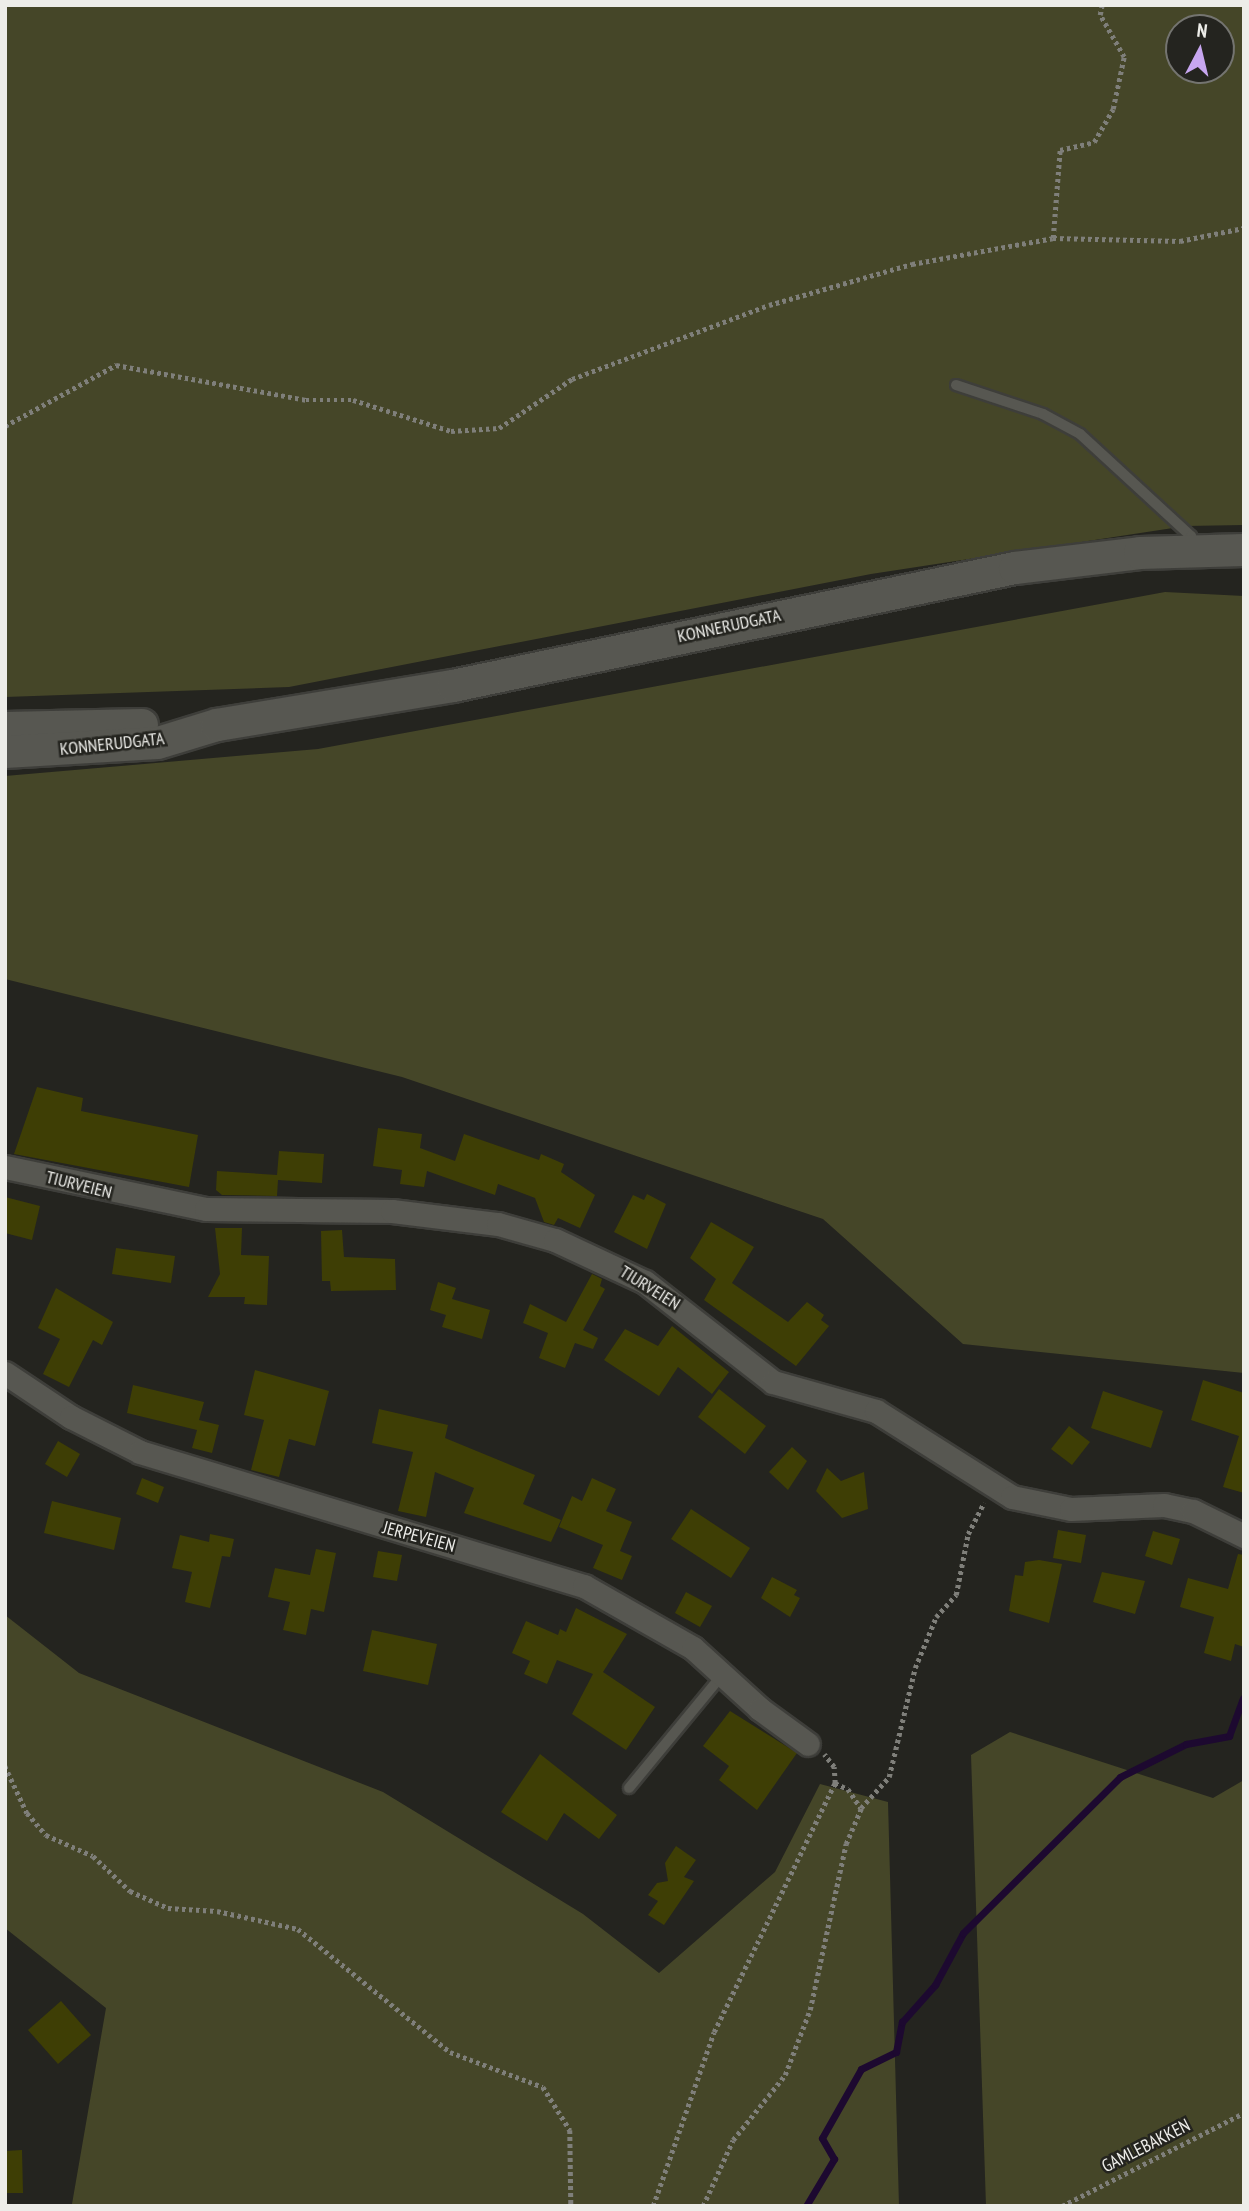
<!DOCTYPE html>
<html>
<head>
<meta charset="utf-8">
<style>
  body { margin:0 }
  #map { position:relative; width:1249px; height:2211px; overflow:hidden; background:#24241f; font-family:"PT Sans Narrow",sans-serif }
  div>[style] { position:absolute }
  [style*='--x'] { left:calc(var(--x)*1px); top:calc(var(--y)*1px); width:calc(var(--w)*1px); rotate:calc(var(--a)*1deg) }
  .green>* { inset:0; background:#454628 }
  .stream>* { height:7px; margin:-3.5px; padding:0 3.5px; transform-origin:3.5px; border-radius:3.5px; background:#1d0930 }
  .building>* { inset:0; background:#3e3e05 }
  .path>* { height:4.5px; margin-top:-2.25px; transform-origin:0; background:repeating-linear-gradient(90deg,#7f7f7a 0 3.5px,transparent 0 7px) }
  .roads { filter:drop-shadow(2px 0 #3e3e3a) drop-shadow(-2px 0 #3e3e3a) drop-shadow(0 2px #3e3e3a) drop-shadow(0 -2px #3e3e3a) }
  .service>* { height:10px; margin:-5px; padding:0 5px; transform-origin:5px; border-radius:5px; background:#575751 }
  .minor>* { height:23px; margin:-11.5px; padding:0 11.5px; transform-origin:11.5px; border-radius:11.5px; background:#575751 }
  .secondary>* { height:32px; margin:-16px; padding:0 16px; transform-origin:16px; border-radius:16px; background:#575751 }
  span { translate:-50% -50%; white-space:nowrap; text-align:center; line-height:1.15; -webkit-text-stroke:5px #24241f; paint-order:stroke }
  .street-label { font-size:18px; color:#edede9 }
  .frame { position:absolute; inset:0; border:7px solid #edede9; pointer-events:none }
  .north { position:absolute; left:1165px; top:14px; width:70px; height:70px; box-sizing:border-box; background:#24241f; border:2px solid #747470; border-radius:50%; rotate:7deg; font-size:19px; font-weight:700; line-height:28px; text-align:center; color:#edede9 }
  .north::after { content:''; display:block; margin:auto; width:24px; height:32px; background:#c7a6ef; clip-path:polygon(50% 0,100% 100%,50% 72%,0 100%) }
</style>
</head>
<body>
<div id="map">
  <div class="green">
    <div style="clip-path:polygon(evenodd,5px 5px,1244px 5px,1244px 525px,1186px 526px,871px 574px,289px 687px,5px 697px,5px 5px,1179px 28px,1221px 28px,1221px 70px,1179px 70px,1179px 28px)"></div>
    <div style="clip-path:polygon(1165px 592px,1244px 596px,1244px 1373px,963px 1344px,823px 1219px,402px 1077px,5px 979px,5px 776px,318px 749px)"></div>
    <div style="clip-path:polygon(5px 1615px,79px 1673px,383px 1792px,583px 1914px,659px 1973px,775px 1872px,820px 1784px,888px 1802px,899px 2206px,72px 2204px,106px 2008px,5px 1928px)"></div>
    <div style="clip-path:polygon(1010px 1732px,1213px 1798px,1244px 1780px,1244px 2206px,986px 2206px,971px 1755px)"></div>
  </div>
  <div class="stream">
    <div style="--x:806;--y:2206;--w:55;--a:-59.2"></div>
    <div style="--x:834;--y:2159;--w:24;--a:-120"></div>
    <div style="--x:822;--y:2138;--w:79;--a:-60.5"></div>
    <div style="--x:861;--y:2069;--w:39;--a:-26"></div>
    <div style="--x:896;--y:2052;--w:31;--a:-79"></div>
    <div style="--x:902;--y:2022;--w:50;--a:-48.3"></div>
    <div style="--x:935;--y:1985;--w:59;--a:-61.7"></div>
    <div style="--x:963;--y:1933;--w:221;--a:-44.8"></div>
    <div style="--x:1120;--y:1777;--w:74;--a:-26.6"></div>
    <div style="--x:1186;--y:1744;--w:44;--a:-10.5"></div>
    <div style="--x:1229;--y:1736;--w:40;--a:-69.8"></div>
  </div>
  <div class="building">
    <div style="clip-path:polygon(37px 1087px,83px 1098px,81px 1111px,198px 1135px,189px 1187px,14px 1154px)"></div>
    <div style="clip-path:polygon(378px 1128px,422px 1134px,420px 1148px,455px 1161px,464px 1134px,539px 1160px,541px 1154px,564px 1164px,561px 1172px,595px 1195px,580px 1228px,558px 1218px,554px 1225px,544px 1222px,535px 1198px,498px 1184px,495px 1195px,427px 1171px,424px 1187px,400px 1184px,402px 1170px,373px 1166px)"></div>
    <div style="clip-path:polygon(279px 1151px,324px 1154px,322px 1183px,278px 1180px,277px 1196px,222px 1195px,216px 1190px,217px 1171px,277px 1175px)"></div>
    <div style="clip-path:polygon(647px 1194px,666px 1204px,647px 1249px,614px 1232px,633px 1195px,644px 1200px)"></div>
    <div style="clip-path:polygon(5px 1197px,40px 1206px,32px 1240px,5px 1233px)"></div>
    <div style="clip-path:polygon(711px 1222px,754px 1247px,732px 1283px,788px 1322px,807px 1302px,824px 1315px,821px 1320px,829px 1326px,796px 1366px,704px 1300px,716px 1279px,690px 1258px)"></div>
    <div style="clip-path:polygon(215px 1228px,242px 1228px,241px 1255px,269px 1256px,267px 1305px,244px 1304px,245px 1297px,208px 1297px,220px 1274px)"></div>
    <div style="clip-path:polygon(342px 1230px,344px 1257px,395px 1259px,396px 1290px,331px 1291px,330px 1281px,322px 1281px,321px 1231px)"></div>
    <div style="clip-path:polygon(116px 1248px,175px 1256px,171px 1283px,112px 1274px)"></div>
    <div style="clip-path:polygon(592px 1274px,602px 1279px,600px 1286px,605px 1289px,583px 1330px,598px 1338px,593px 1349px,575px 1343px,565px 1368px,539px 1358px,548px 1333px,523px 1323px,530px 1304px,566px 1322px)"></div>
    <div style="clip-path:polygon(438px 1282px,456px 1288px,452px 1299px,490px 1310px,482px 1339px,442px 1327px,446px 1315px,430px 1310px)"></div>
    <div style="clip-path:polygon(56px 1288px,113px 1322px,102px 1345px,93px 1340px,69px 1387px,43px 1374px,60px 1339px,38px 1328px)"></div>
    <div style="clip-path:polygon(672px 1326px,729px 1372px,712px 1394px,678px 1367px,659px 1396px,604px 1360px,625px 1329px,658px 1346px)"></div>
    <div style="clip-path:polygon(255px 1370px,329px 1391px,315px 1446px,289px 1439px,279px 1477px,251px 1470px,264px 1420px,244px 1415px)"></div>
    <div style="clip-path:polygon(1203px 1380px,1244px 1393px,1244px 1493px,1223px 1487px,1239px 1436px,1191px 1420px)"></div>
    <div style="clip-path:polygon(133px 1385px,204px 1402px,199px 1420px,219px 1425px,212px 1453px,192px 1448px,197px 1430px,127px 1413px)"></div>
    <div style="clip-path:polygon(719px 1389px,766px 1426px,745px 1454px,698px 1417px)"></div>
    <div style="clip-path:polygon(1103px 1391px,1163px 1411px,1151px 1448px,1091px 1428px)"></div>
    <div style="clip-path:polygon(379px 1409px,448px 1425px,445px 1438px,535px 1475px,523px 1504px,561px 1520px,551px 1542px,464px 1513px,474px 1488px,435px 1472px,426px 1517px,398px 1511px,413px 1452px,372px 1443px)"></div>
    <div style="clip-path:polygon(1069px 1426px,1090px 1442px,1072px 1465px,1051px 1449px)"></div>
    <div style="clip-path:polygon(58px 1441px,80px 1454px,67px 1477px,45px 1464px)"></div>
    <div style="clip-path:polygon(792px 1447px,807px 1461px,788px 1490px,769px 1472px)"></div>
    <div style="clip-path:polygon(827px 1468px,841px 1481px,864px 1472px,868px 1509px,842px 1518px,816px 1491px)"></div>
    <div style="clip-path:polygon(142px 1478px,164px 1487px,158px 1503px,136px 1494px)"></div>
    <div style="clip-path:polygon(592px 1478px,616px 1489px,606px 1511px,632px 1522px,620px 1551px,632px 1556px,622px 1580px,593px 1568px,603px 1545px,559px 1527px,572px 1496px,582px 1501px)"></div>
    <div style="clip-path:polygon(52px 1501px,121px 1518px,114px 1550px,44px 1533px)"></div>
    <div style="clip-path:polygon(691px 1509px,750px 1548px,731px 1578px,671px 1539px)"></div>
    <div style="clip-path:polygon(1058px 1530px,1086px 1535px,1081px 1563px,1053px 1558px)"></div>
    <div style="clip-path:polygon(1153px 1531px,1180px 1539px,1172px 1565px,1145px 1556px)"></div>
    <div style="clip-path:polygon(210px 1534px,234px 1539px,230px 1557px,222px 1556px,210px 1608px,185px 1602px,192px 1572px,172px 1568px,180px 1535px,209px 1542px)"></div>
    <div style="clip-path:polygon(316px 1549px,336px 1553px,324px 1612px,311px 1609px,306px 1635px,283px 1630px,290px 1602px,268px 1597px,275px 1568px,310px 1575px)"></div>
    <div style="clip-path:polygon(378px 1551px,402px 1555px,397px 1581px,373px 1577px)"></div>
    <div style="clip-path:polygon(1238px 1554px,1244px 1555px,1244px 1647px,1235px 1644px,1231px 1661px,1204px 1653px,1214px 1617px,1180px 1607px,1188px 1578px,1228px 1589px)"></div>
    <div style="clip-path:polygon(1039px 1560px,1062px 1564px,1049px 1623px,1009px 1611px,1015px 1575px,1023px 1576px,1025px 1562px)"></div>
    <div style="clip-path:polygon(1102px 1572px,1145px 1581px,1135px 1614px,1093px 1602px)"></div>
    <div style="clip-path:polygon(772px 1577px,797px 1590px,794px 1595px,800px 1598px,790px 1617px,761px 1598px)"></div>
    <div style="clip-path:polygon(686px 1592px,712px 1606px,700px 1627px,675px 1613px)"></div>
    <div style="clip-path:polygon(576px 1608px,627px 1634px,603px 1672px,655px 1707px,626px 1750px,572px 1714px,593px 1674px,557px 1660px,547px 1684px,524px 1674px,530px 1661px,512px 1653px,526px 1621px,558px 1635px,560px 1629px,566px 1632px)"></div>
    <div style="clip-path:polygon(372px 1630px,437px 1644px,428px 1685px,363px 1671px)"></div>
    <div style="clip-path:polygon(730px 1711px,797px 1753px,757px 1810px,719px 1780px,729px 1766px,703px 1746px)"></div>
    <div style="clip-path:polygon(540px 1754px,617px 1815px,599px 1839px,564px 1813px,547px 1841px,501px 1812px)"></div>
    <div style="clip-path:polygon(676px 1846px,696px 1860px,684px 1877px,694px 1881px,664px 1925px,648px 1915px,658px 1901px,648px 1895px,657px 1883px,668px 1881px,665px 1863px)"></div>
    <div style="clip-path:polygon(61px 2001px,91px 2035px,58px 2064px,28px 2030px)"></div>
    <div style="clip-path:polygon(22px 2150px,23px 2193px,5px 2193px,5px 2151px)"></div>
  </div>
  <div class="path">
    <div style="--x:1053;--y:238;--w:88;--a:-85.5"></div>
    <div style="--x:1060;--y:150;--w:35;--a:-13"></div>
    <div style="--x:1094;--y:142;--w:38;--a:-60"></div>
    <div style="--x:1113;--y:109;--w:53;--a:-78.1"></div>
    <div style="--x:1124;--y:57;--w:48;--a:-119.7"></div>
    <div style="--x:1100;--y:15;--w:10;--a:-79"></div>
    <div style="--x:5;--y:426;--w:127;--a:-28.8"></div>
    <div style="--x:116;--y:365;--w:193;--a:10.4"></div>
    <div style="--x:306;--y:400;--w:47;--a:0"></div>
    <div style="--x:353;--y:400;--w:103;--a:17.6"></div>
    <div style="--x:451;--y:431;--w:48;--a:-3.6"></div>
    <div style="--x:499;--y:428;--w:88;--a:-33.9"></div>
    <div style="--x:572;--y:379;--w:210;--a:-20.6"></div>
    <div style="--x:769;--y:305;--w:149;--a:-16"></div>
    <div style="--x:912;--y:264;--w:143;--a:-10.4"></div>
    <div style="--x:1053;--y:238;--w:127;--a:1.4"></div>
    <div style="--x:1180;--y:241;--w:65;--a:-11.5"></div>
    <div style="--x:5;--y:1766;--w:52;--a:64.9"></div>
    <div style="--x:27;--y:1813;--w:29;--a:49"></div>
    <div style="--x:46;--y:1835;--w:51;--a:24.1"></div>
    <div style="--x:93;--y:1856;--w:51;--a:43.4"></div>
    <div style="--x:130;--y:1891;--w:42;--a:24.1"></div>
    <div style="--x:168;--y:1908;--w:49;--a:3.5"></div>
    <div style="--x:217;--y:1911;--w:83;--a:12.5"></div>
    <div style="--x:298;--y:1929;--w:196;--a:39"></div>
    <div style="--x:450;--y:2052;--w:99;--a:20.6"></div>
    <div style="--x:543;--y:2087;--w:51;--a:57.9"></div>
    <div style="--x:570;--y:2130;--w:76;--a:89.2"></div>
    <div style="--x:835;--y:1783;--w:14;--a:25"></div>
    <div style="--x:848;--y:1789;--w:23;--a:56"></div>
    <div style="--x:653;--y:2206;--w:184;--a:-70.7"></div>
    <div style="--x:714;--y:2032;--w:277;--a:-64.1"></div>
    <div style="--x:835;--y:1783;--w:16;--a:-94"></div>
    <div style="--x:834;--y:1767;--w:16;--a:-128"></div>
    <div style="--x:703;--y:2206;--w:72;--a:-65.6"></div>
    <div style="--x:733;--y:2140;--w:83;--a:-51.3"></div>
    <div style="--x:785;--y:2075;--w:70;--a:-69"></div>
    <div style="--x:810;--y:2010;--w:170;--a:-77.8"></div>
    <div style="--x:846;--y:1844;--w:39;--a:-67"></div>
    <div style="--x:861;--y:1808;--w:42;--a:-47.9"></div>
    <div style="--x:889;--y:1777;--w:112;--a:-76.6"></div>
    <div style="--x:915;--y:1668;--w:55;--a:-67.6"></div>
    <div style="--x:936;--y:1617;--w:30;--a:-48"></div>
    <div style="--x:956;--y:1595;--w:62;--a:-78.9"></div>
    <div style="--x:968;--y:1534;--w:35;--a:-63"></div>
    <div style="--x:1062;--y:2206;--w:204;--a:-27.1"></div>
  </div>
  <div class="roads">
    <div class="service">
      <div style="--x:956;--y:385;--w:92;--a:18.4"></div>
      <div style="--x:1043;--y:414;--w:42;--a:28.4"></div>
      <div style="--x:1080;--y:434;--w:151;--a:42.6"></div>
      <div style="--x:1191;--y:536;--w:12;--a:76"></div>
      <div style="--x:629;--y:1788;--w:148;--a:-50.5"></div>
    </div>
    <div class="minor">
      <div style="--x:5;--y:1167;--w:205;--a:11.8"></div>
      <div style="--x:206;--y:1209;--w:186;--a:0.6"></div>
      <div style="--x:392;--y:1211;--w:107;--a:7"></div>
      <div style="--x:498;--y:1224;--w:59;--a:15.7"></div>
      <div style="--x:555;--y:1240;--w:99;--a:25"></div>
      <div style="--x:645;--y:1282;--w:162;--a:38"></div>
      <div style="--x:773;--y:1382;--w:107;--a:15.7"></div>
      <div style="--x:876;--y:1411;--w:161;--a:32.3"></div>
      <div style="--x:1012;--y:1497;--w:60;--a:11.5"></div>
      <div style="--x:1071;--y:1509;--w:93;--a:-2.5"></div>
      <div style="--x:1164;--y:1505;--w:30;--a:12"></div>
      <div style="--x:1193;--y:1511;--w:57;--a:26.1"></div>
      <div style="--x:5;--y:1373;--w:79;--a:33.7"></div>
      <div style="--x:71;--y:1417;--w:77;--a:26.9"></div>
      <div style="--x:140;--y:1452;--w:464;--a:16.8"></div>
      <div style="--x:584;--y:1586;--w:125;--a:29.6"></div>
      <div style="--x:693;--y:1648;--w:91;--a:42.3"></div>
      <div style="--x:760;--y:1709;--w:59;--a:36.1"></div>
    </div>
    <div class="secondary">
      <div style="--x:5;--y:728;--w:137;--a:-1.3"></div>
      <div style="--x:5;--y:752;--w:153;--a:-3.4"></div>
      <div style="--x:158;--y:743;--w:62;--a:-17"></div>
      <div style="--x:217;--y:725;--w:239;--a:-9.4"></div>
      <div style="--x:453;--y:686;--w:574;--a:-11.86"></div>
      <div style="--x:1015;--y:568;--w:126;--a:-6.8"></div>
      <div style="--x:1140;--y:553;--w:104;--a:-1.7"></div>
    </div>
  </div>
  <div class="street-label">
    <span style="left:729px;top:626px;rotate:-12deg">KONNERUDGATA</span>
    <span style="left:112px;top:744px;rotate:-6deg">KONNERUDGATA</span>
    <span style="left:79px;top:1185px;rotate:14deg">TIURVEIEN</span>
    <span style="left:650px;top:1288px;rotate:32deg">TIURVEIEN</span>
    <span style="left:419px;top:1537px;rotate:15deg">JERPEVEIEN</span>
    <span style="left:1146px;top:2146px;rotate:-27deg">GAMLEBAKKEN</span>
  </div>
  <div class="frame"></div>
  <div class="north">N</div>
</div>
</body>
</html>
